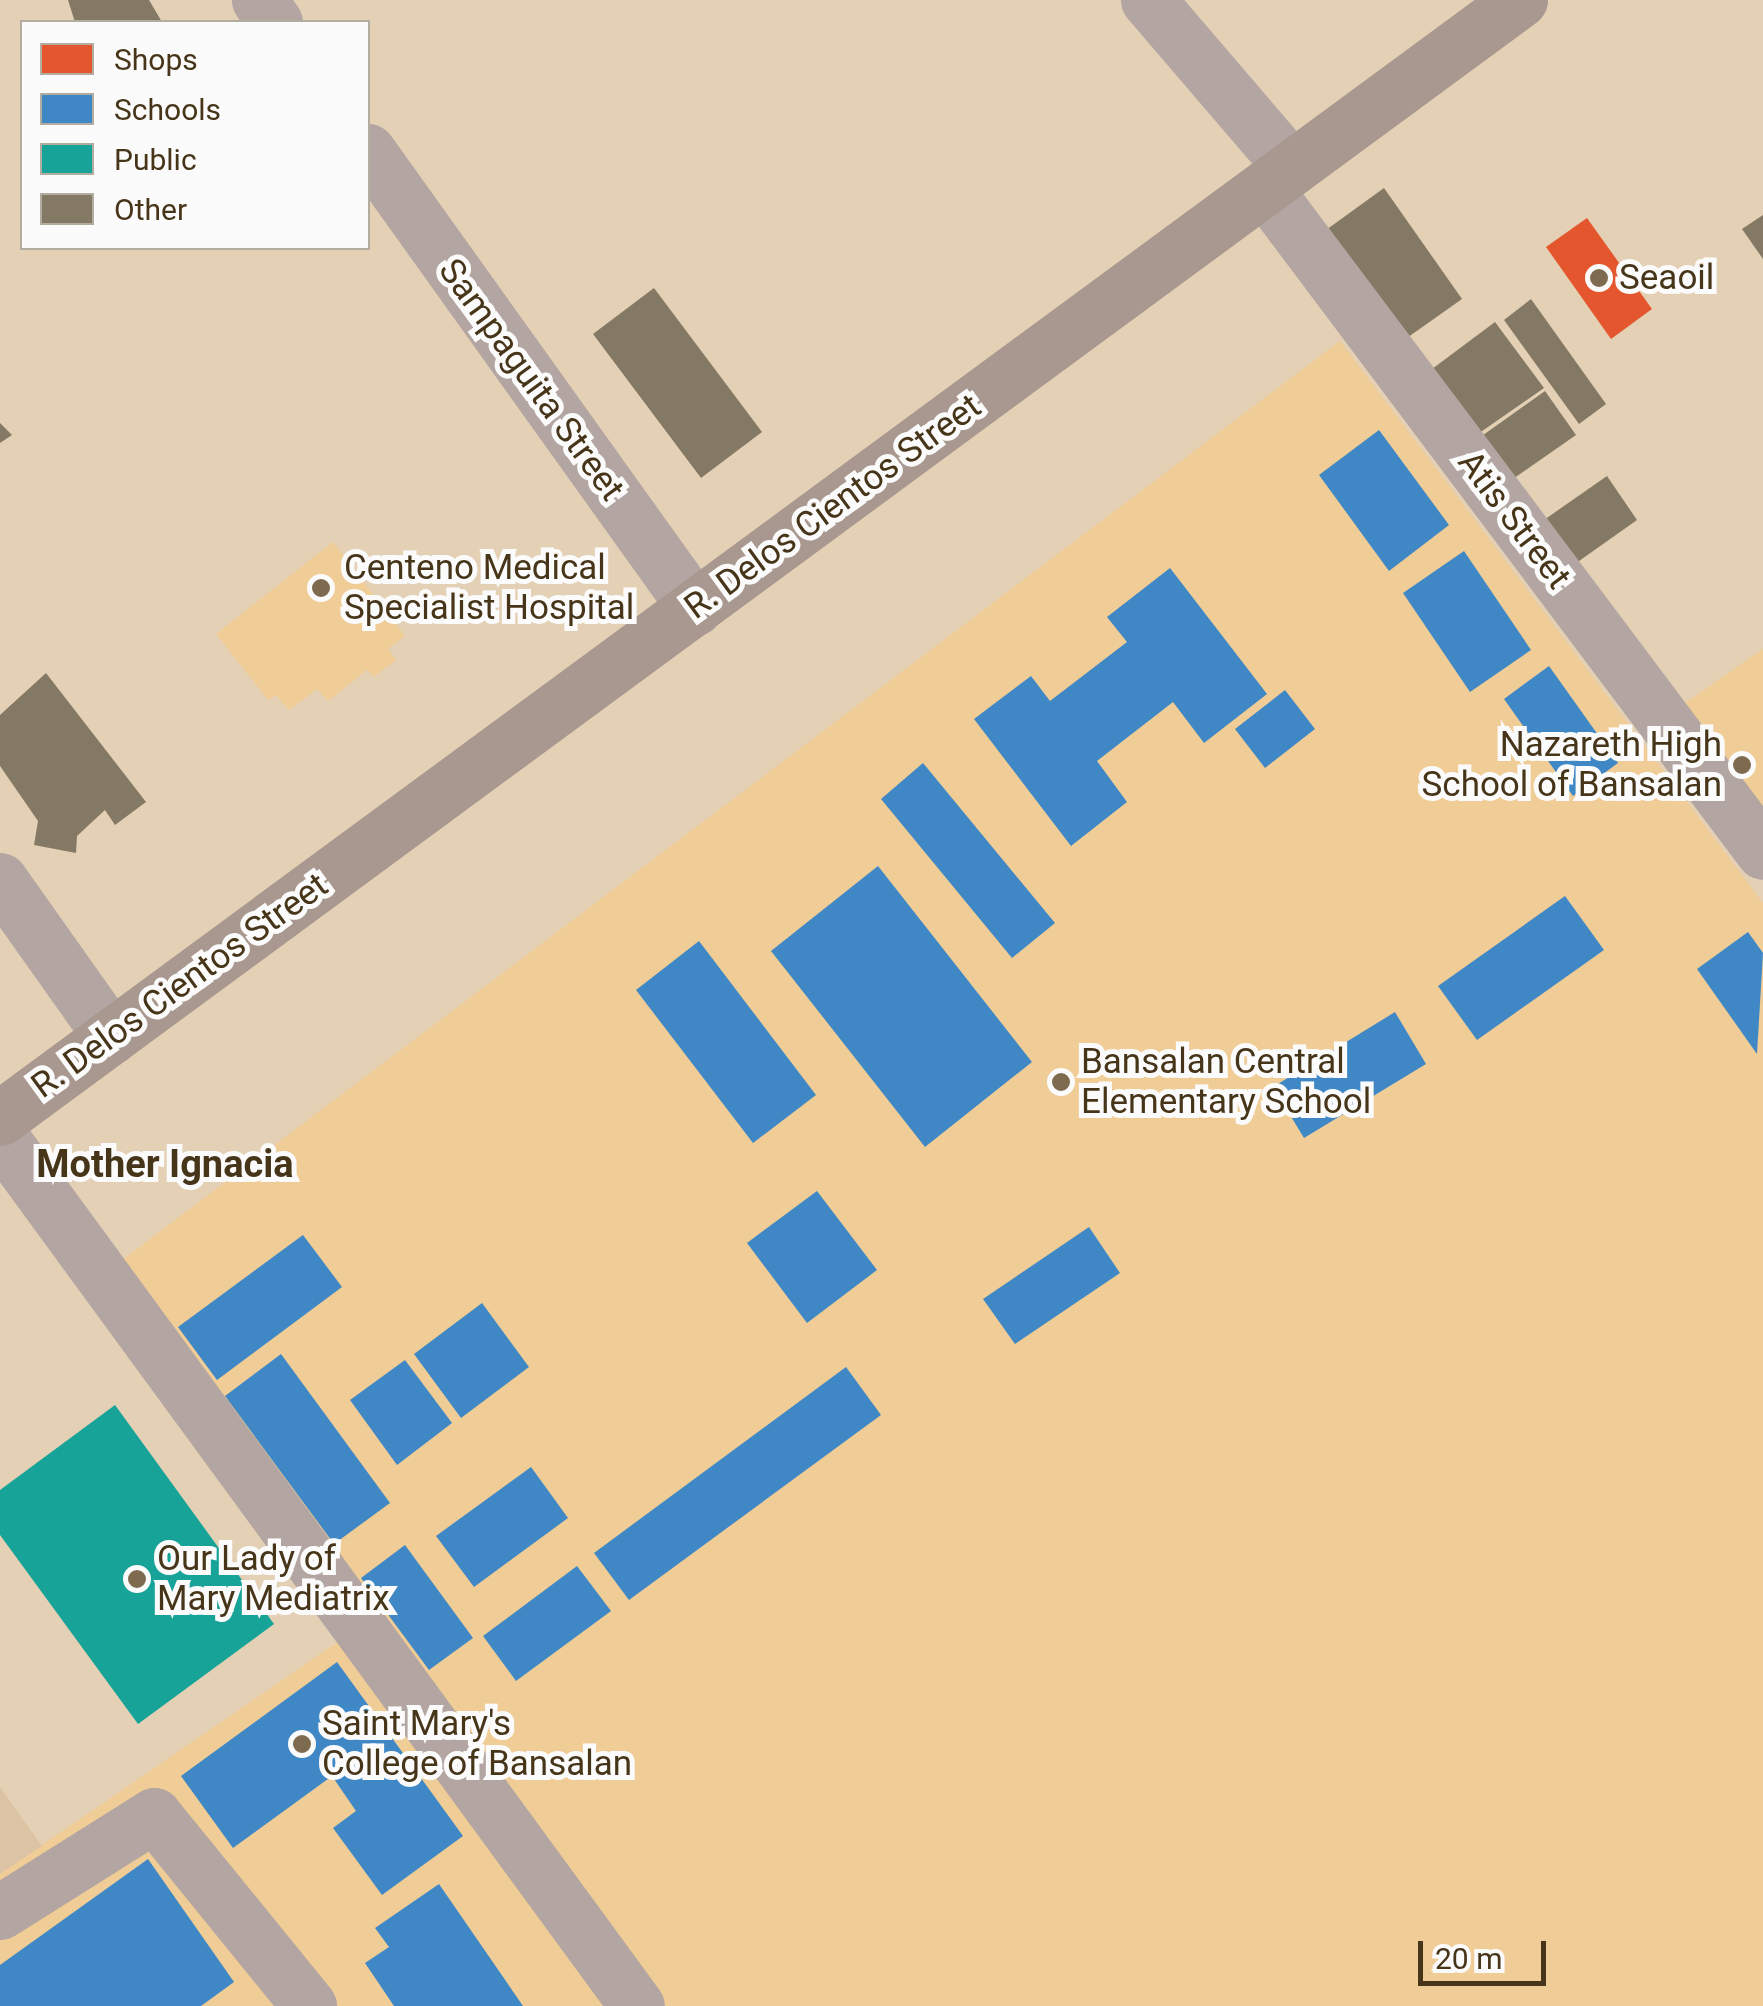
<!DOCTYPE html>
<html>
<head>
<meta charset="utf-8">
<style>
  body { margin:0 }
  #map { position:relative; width:1763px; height:2006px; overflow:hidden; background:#e4d0b4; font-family:Roboto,sans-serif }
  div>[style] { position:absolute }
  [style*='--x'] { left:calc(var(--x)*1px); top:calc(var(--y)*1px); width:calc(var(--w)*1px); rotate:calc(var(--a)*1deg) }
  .built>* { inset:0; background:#f0cc96 }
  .green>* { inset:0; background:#dbc3a3 }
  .shops>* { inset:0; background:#e4572e }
  .schools>* { inset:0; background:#3f88c5 }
  .public>* { inset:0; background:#17a398 }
  .building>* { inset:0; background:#847965 }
  .minor>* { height:55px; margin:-27.5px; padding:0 27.5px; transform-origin:27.5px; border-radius:27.5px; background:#b3a6a2 }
  .highway>* { height:55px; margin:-27.5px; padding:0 27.5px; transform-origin:27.5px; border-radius:27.5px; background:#a89890 }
  .dots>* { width:28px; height:28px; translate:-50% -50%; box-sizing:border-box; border:5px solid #fbfbfb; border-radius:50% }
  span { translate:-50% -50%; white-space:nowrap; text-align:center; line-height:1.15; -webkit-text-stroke:10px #fbfbfb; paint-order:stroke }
  .poi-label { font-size:35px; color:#473519 }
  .left { translate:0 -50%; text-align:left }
  .right { translate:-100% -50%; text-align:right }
  .street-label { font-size:35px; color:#473519 }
  .neighbourhood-label { font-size:38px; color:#473519; font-weight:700 }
  .legend { position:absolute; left:20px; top:20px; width:350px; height:230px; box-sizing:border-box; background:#fbfbfb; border:2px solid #b3aca1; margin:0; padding:12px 18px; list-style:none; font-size:30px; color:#473519 }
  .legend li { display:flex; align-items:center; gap:20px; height:50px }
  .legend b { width:50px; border:2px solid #b3aca1 }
  .scale { position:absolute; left:1418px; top:1941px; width:128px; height:45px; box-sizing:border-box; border:5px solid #473519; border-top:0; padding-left:12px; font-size:30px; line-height:35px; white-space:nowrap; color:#473519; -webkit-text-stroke:8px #fbfbfb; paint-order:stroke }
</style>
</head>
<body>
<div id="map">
  <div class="built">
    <div style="clip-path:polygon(1340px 341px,1763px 903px,1763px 2006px,666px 2006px,121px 1261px)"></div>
    <div style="clip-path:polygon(333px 542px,405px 636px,388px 649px,396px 660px,374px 677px,367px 670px,328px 701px,317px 689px,289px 710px,276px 695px,268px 700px,216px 634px)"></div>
    <div style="clip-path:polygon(1763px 649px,1763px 822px,1678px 708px)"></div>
    <div style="clip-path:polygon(339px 1641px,607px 2006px,0 2006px,0 1874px)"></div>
  </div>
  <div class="green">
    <div style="clip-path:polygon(0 1787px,42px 1846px,0 1874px)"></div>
  </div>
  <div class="shops">
    <div style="clip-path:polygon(1587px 218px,1652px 309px,1611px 339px,1546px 247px)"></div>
  </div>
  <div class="schools">
    <div style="clip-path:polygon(1379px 430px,1449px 525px,1389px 571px,1319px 475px)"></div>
    <div style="clip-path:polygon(1464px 551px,1531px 650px,1470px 692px,1403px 593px)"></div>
    <div style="clip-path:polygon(1170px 568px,1267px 694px,1204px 743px,1173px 702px,1097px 761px,1127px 802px,1071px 846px,974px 719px,1031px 676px,1050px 701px,1127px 642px,1107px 617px)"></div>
    <div style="clip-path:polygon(1549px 666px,1618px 763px,1573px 796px,1504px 699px)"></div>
    <div style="clip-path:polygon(1285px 690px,1315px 729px,1265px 768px,1235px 729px)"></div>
    <div style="clip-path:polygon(923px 763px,1055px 923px,1012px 958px,881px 799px)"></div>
    <div style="clip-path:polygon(878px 866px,1032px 1062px,925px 1147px,771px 951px)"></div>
    <div style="clip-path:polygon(1565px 896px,1604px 950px,1477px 1040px,1438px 986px)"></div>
    <div style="clip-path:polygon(1748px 932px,1763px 953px,1757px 1054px,1697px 969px)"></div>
    <div style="clip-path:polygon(699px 941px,816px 1095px,753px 1143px,636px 990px)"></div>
    <div style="clip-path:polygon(1395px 1012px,1426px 1064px,1304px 1138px,1273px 1087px)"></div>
    <div style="clip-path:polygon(817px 1191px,877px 1270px,807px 1323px,747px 1243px)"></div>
    <div style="clip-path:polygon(1089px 1227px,1120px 1273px,1015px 1344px,983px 1299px)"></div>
    <div style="clip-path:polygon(303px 1235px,342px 1287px,217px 1380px,178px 1327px)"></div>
    <div style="clip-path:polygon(482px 1303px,529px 1367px,461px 1418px,414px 1354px)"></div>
    <div style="clip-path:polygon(281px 1354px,390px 1503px,334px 1544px,225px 1396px)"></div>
    <div style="clip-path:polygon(405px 1360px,452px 1423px,397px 1465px,350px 1400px)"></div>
    <div style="clip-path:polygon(846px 1367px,881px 1415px,629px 1600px,594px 1553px)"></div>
    <div style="clip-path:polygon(531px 1467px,568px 1518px,474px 1587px,436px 1536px)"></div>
    <div style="clip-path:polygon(405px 1545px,473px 1638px,429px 1670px,361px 1578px)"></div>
    <div style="clip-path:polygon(577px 1566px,611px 1611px,516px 1681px,483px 1636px)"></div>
    <div style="clip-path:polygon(337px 1662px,463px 1836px,382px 1895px,333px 1828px,356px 1811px,332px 1776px,233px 1848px,181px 1776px)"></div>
    <div style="clip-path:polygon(148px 1859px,234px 1982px,201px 2006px,0 2006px,0 1965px)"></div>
    <div style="clip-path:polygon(439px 1884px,523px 2006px,394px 2006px,365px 1963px,389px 1947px,375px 1928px)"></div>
  </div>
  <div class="public">
    <div style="clip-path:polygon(115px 1405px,274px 1624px,138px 1724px,0 1535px,0 1490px)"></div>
  </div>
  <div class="building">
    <div style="clip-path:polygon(68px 0,149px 0,162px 22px,75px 22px)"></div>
    <div style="clip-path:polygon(1384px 188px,1462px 299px,1404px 340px,1326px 230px)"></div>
    <div style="clip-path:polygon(1763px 215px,1763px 259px,1742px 229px)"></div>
    <div style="clip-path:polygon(654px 288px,762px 432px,701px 478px,593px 334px)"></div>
    <div style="clip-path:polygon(1531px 299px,1606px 404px,1579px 424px,1504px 320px)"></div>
    <div style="clip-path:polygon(1495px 322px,1544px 388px,1475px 436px,1428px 372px)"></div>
    <div style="clip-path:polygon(1545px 391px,1576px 435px,1510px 481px,1479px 438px)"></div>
    <div style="clip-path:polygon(0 423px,12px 435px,0 443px)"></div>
    <div style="clip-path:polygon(1607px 476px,1637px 520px,1572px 566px,1541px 522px)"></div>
    <div style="clip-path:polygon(46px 673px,146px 802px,115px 825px,105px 810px,77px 836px,76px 853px,34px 845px,38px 821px,0 766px,0 715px)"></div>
  </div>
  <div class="minor">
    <div style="--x:259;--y:0;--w:27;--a:54"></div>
    <div style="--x:1148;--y:0;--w:221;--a:49.4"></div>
    <div style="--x:368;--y:151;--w:562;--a:54.41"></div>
    <div style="--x:1265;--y:189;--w:829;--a:53.09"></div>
    <div style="--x:0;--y:880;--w:192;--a:54.7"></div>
    <div style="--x:0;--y:1136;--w:1078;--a:53.79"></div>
    <div style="--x:0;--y:1912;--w:182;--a:-32.2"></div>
    <div style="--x:154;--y:1815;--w:246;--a:50.9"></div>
  </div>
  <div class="highway">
    <div style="--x:0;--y:1118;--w:1887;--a:-36.34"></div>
  </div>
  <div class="dots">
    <div style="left:1599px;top:278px;background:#7e6b4f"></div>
    <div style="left:321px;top:588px;background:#7e6b4f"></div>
    <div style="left:1742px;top:765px;background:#7e6b4f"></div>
    <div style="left:1061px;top:1082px;background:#7e6b4f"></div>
    <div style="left:137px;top:1579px;background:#7e6b4f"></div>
    <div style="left:302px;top:1744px;background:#7e6b4f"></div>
  </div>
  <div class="poi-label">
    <span class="left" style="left:1619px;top:278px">Seaoil</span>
    <span class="left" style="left:344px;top:588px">Centeno Medical<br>Specialist Hospital</span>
    <span class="right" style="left:1722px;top:765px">Nazareth High<br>School of Bansalan</span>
    <span class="left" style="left:1081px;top:1082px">Bansalan Central<br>Elementary School</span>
    <span class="left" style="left:157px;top:1579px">Our Lady of<br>Mary Mediatrix</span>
    <span class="left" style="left:322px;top:1744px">Saint Mary's<br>College of Bansalan</span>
  </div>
  <div class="street-label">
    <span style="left:531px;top:380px;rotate:54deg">Sampaguita Street</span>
    <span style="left:833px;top:507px;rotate:-36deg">R. Delos Cientos Street</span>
    <span style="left:1514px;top:520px;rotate:53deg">Atis Street</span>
    <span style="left:180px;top:986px;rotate:-36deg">R. Delos Cientos Street</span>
  </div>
  <div class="neighbourhood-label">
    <span style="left:165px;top:1165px">Mother Ignacia</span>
  </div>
  <ul class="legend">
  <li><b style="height:28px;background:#e4572e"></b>Shops</li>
  <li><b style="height:28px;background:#3f88c5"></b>Schools</li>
  <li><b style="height:28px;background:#17a398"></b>Public</li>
  <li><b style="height:28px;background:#847965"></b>Other</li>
  </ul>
  <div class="scale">20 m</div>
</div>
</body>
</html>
